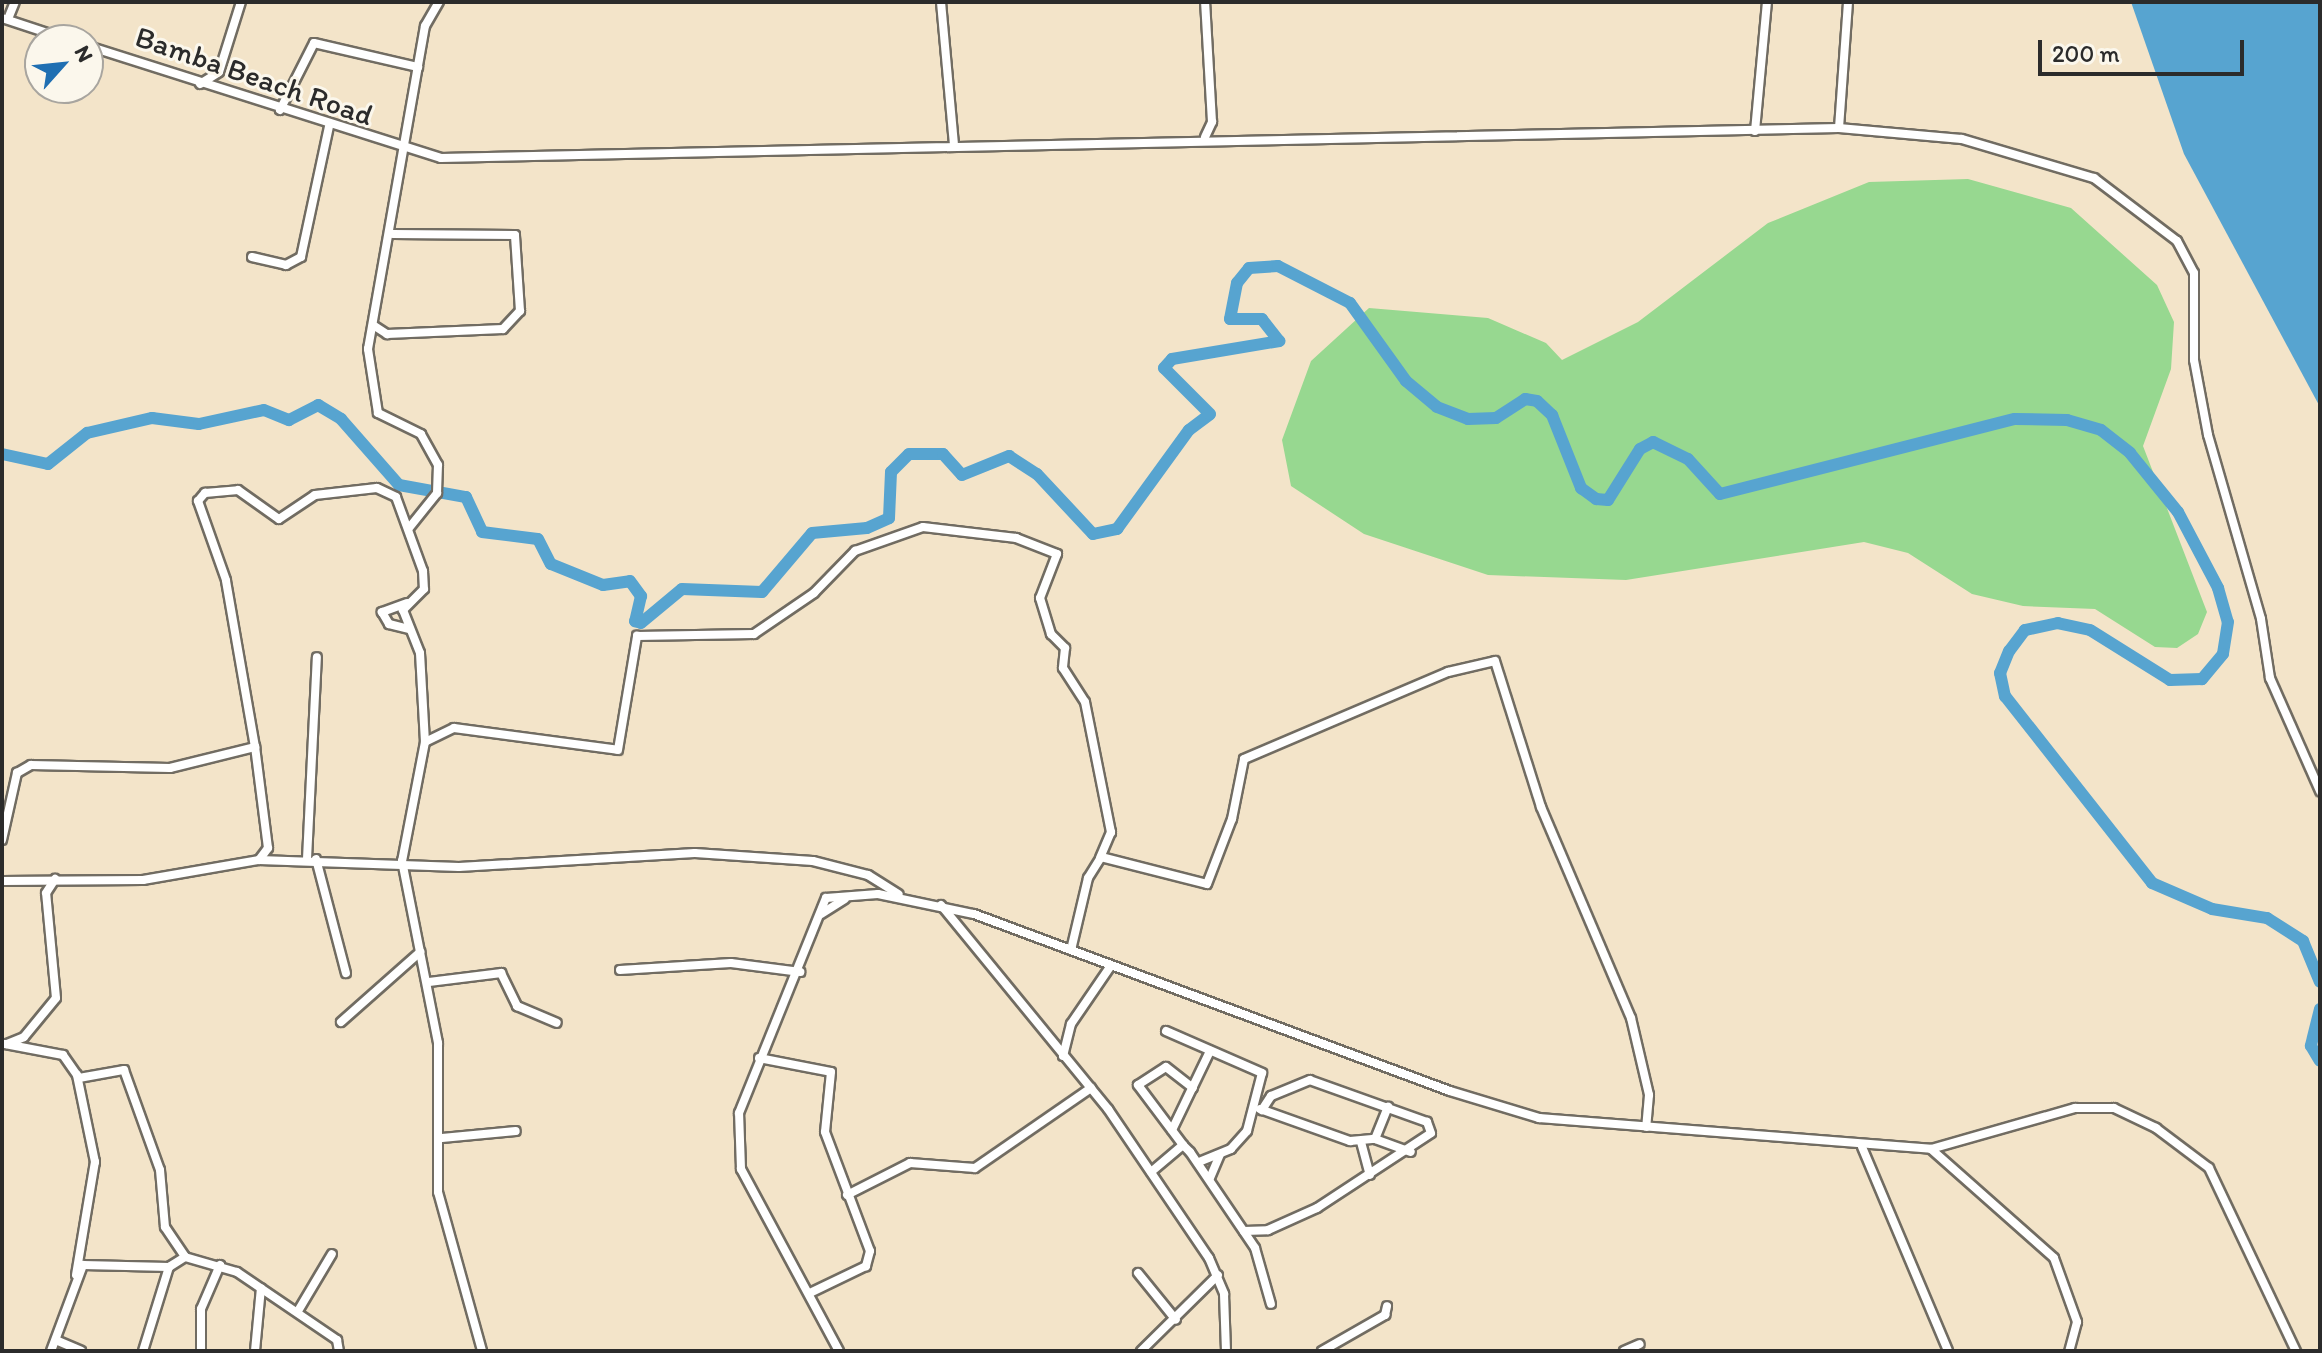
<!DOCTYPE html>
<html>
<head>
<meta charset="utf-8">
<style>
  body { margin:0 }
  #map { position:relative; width:2322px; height:1353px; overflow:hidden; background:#f3e4c9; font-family:Itim,sans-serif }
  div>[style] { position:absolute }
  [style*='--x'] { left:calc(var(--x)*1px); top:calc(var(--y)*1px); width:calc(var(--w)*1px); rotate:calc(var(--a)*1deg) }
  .green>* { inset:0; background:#97d890 }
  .water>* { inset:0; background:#57a4d0 }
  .river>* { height:12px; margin:-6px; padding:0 6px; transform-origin:6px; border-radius:6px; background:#57a4d0 }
  .roads { filter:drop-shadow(2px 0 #716c62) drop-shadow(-2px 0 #716c62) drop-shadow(0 2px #716c62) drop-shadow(0 -2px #716c62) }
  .minor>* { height:8px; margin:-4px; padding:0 4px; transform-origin:4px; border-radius:4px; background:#fff }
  span { translate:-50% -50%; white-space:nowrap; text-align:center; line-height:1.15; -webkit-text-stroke:6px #fbf7ec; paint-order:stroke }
  .street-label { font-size:30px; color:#2b2b2b }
  .frame { position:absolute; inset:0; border:4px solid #2b2b2b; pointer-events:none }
  .north { position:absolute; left:24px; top:24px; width:80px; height:80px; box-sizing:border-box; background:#fbf7ec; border:2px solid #a8a59f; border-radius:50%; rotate:63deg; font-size:22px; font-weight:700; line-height:32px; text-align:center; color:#2b2b2b }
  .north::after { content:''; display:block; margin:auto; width:28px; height:36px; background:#1f6fb2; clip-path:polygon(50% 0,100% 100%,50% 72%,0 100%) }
  .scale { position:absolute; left:2038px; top:40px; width:206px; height:36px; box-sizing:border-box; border:4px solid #2b2b2b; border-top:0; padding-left:10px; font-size:24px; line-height:28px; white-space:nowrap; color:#2b2b2b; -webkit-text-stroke:6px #fbf7ec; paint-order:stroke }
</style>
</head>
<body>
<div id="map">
  <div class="green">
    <div style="clip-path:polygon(1968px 179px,2071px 208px,2157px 285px,2174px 322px,2171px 369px,2143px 446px,2207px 612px,2198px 634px,2177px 648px,2155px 647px,2095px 609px,2023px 606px,1972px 594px,1908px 553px,1864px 542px,1626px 580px,1488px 575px,1364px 534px,1291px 486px,1282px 440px,1311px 361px,1369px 308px,1488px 318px,1546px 343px,1562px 360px,1638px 322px,1768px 223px,1869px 182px)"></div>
  </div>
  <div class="water">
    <div style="clip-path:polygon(2131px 2px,2320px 2px,2320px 407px,2184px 154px)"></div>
  </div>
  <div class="river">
    <div style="--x:2;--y:454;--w:47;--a:12.3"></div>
    <div style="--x:48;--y:464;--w:50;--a:-38.5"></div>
    <div style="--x:87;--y:433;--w:67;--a:-13"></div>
    <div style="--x:152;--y:418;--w:47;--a:7.3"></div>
    <div style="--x:199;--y:424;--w:66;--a:-12.2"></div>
    <div style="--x:264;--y:410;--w:27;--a:22"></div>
    <div style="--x:289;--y:420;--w:33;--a:-27"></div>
    <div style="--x:318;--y:405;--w:27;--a:31"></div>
    <div style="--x:341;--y:419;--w:88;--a:48.7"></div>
    <div style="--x:399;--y:485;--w:68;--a:10.2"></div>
    <div style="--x:466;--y:497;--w:38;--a:65"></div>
    <div style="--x:482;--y:532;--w:56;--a:7.1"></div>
    <div style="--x:538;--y:539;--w:28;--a:63"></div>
    <div style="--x:551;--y:564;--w:56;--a:22"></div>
    <div style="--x:603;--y:585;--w:27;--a:-8"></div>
    <div style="--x:630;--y:581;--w:19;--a:54"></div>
    <div style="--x:641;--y:596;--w:26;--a:103"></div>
    <div style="--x:635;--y:621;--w:6;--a:18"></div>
    <div style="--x:641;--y:623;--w:53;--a:-39.7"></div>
    <div style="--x:682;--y:589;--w:80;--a:2.1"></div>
    <div style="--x:762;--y:592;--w:77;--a:-49.7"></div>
    <div style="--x:812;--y:533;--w:55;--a:-5.2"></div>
    <div style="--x:867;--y:528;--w:24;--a:-24"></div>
    <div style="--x:889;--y:518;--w:46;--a:-87.5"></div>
    <div style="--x:891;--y:472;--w:25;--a:-45"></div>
    <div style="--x:909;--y:454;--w:34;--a:0"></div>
    <div style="--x:943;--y:454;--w:28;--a:48"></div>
    <div style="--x:962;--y:475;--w:51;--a:-22"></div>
    <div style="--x:1009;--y:456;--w:33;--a:33"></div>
    <div style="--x:1037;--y:474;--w:82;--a:47"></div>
    <div style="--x:1093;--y:534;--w:25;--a:-12"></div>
    <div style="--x:1117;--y:529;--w:122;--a:-54"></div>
    <div style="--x:1189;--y:430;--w:26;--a:-37"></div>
    <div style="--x:1210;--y:414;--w:65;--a:-135"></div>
    <div style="--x:1164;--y:368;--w:12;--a:-48"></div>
    <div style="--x:1172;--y:359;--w:109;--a:-9.5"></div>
    <div style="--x:1279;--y:341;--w:28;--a:-128"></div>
    <div style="--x:1262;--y:319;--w:32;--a:180"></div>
    <div style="--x:1230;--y:319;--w:37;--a:-79"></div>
    <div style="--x:1237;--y:283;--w:19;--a:-51"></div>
    <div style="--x:1249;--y:268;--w:29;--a:-4"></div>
    <div style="--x:1278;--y:266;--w:81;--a:27.2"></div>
    <div style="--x:1350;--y:303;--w:96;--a:54.3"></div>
    <div style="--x:1406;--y:381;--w:40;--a:40"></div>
    <div style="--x:1437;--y:407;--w:33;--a:21"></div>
    <div style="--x:1468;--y:419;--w:28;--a:-2"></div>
    <div style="--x:1496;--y:418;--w:35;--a:-33"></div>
    <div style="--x:1525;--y:399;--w:12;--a:9"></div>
    <div style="--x:1537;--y:401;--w:21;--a:43"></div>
    <div style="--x:1552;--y:415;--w:79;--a:68.3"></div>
    <div style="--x:1581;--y:488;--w:19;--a:36"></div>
    <div style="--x:1596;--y:499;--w:12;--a:5"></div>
    <div style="--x:1608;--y:500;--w:60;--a:-57.9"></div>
    <div style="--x:1640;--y:449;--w:15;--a:-28"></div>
    <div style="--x:1653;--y:442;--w:39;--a:26"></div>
    <div style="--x:1688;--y:459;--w:47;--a:47.6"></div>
    <div style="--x:1720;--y:494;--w:304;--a:-14.3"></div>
    <div style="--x:2015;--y:419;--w:52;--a:1.1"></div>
    <div style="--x:2067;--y:420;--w:35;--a:16"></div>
    <div style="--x:2101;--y:430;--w:37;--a:38"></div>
    <div style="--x:2130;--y:453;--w:76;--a:50.9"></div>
    <div style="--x:2178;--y:512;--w:86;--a:62.2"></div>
    <div style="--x:2218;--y:588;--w:35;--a:74"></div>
    <div style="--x:2228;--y:622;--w:32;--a:99"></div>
    <div style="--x:2223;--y:654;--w:33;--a:130"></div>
    <div style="--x:2202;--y:679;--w:32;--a:178"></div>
    <div style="--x:2170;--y:680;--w:94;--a:-148"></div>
    <div style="--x:2090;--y:630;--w:33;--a:-168"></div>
    <div style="--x:2058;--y:623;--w:34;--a:168"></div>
    <div style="--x:2025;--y:630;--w:26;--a:127"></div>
    <div style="--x:2009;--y:651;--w:24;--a:112"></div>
    <div style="--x:2000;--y:673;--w:24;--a:78"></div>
    <div style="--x:2005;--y:696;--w:238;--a:51.8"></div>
    <div style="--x:2152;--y:883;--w:65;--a:23.4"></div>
    <div style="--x:2212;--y:909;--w:56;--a:9.3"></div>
    <div style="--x:2267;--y:918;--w:43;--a:32.6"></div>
    <div style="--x:2303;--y:941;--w:44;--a:67.5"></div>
    <div style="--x:2320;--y:1009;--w:38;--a:104"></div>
    <div style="--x:2311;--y:1046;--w:17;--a:59"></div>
  </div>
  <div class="roads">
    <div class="minor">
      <div style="--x:941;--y:2;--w:145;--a:84.8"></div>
      <div style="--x:2;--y:18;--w:71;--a:18.2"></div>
      <div style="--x:8;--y:19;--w:18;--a:-68"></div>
      <div style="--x:88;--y:46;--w:370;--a:17.6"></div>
      <div style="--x:441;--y:158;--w:1398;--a:-1.23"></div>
      <div style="--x:1839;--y:128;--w:123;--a:5.1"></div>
      <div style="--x:1962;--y:139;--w:138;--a:16.5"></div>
      <div style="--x:2094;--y:178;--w:104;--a:37.2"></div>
      <div style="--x:2177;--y:241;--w:36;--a:62"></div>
      <div style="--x:2194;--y:273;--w:87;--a:90"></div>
      <div style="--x:2194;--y:360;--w:76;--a:79.4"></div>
      <div style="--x:2208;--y:435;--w:191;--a:73.9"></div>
      <div style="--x:2261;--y:619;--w:60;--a:81.3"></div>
      <div style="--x:2270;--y:678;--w:124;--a:66.1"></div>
      <div style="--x:200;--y:84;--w:22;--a:-32"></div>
      <div style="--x:219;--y:72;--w:73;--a:-72.6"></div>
      <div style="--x:280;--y:110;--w:75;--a:-63.1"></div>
      <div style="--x:314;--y:43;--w:107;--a:13"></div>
      <div style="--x:1839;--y:128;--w:126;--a:-85.9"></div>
      <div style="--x:1755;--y:131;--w:130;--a:-84.7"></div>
      <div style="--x:1205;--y:137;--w:17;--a:-65"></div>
      <div style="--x:1212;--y:122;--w:120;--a:-93.3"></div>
      <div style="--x:252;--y:257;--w:35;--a:13"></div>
      <div style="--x:286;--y:265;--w:17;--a:-28"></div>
      <div style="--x:301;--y:257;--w:134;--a:-77.9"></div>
      <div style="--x:373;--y:325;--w:17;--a:33"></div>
      <div style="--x:387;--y:334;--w:116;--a:-2.5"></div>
      <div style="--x:503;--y:329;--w:25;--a:-47"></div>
      <div style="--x:520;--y:311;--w:76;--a:-93.8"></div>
      <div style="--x:515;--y:235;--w:122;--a:-179.5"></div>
      <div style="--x:409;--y:528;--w:45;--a:-51.3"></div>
      <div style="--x:437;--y:493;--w:28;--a:-88"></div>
      <div style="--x:438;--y:465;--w:35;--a:-119"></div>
      <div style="--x:421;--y:434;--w:48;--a:-154"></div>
      <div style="--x:378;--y:413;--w:65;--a:-98.9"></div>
      <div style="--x:368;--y:349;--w:328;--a:-80"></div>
      <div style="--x:425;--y:26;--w:28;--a:-60"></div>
      <div style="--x:407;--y:603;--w:27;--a:160"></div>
      <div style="--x:382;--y:612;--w:14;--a:60"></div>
      <div style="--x:389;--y:624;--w:21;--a:14"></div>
      <div style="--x:425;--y:742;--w:32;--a:-26"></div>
      <div style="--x:454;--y:728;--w:165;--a:7.6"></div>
      <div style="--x:618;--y:750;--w:116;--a:-80.5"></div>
      <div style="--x:637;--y:636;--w:117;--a:-1"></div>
      <div style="--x:754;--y:634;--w:73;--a:-34.3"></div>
      <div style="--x:814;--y:593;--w:59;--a:-45.7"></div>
      <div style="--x:855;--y:551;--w:72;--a:-19.4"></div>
      <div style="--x:923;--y:527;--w:94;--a:6.7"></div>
      <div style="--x:1016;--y:538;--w:44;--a:21.3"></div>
      <div style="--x:1057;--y:554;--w:47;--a:111.1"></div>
      <div style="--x:1040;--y:598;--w:38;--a:73"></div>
      <div style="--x:1051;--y:634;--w:20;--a:45"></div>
      <div style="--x:1065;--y:648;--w:20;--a:96"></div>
      <div style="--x:1063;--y:668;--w:40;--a:57.1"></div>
      <div style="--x:1085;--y:702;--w:133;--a:78.7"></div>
      <div style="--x:1111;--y:832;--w:28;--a:113"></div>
      <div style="--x:2;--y:840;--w:69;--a:-77.4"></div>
      <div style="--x:17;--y:773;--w:16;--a:-30"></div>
      <div style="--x:31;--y:765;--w:139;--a:1.2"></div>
      <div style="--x:170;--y:768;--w:88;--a:-13.9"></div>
      <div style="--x:307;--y:859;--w:202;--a:-87.2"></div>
      <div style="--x:316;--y:859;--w:118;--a:75.3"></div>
      <div style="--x:259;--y:860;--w:15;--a:-53"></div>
      <div style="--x:268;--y:848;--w:102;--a:-97.3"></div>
      <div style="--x:255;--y:747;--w:169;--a:-99.9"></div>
      <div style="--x:226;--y:580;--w:84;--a:-109.5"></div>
      <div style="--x:198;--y:501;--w:11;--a:-49"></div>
      <div style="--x:205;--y:493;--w:33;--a:-5"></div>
      <div style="--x:238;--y:490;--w:50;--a:35.3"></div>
      <div style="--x:279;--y:519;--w:43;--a:-33.7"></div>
      <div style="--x:315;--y:495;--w:62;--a:-6.4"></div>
      <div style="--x:377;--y:488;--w:21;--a:25"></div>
      <div style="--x:396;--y:497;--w:79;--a:70"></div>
      <div style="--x:423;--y:571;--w:18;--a:87"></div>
      <div style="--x:424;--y:589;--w:30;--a:135"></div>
      <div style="--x:403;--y:610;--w:46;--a:68.4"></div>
      <div style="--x:420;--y:653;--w:89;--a:86.8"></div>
      <div style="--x:425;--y:742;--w:121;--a:100.9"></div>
      <div style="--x:402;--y:861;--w:186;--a:78.8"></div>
      <div style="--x:438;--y:1043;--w:149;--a:90"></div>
      <div style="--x:438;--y:1192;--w:165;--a:74.5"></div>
      <div style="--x:2;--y:881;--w:141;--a:-0.4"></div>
      <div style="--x:143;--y:880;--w:118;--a:-9.8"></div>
      <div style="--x:259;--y:860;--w:200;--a:2"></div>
      <div style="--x:459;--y:867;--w:236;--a:-3.4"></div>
      <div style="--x:695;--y:853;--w:118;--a:3.9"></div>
      <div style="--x:813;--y:861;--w:57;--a:14.3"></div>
      <div style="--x:868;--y:875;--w:36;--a:32"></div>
      <div style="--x:941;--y:905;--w:264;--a:50.7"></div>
      <div style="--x:1108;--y:1109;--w:180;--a:55.9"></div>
      <div style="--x:1209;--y:1258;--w:39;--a:67"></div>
      <div style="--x:1224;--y:1294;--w:57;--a:88"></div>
      <div style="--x:821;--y:914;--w:28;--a:-32"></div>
      <div style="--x:1071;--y:950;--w:74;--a:-76.7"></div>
      <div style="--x:1088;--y:878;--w:25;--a:-58"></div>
      <div style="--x:1101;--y:857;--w:109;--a:14.3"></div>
      <div style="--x:1207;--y:884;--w:70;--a:-69"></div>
      <div style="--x:1232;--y:819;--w:61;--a:-78.7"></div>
      <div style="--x:1244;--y:759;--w:222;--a:-23.1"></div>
      <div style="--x:1448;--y:672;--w:48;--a:-13.2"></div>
      <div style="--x:1495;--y:661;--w:153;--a:72.5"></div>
      <div style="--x:1541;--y:807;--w:229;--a:66.9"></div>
      <div style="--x:1631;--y:1018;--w:79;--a:76.8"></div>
      <div style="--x:1649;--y:1095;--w:32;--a:95"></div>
      <div style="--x:620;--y:970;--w:111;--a:-3.6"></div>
      <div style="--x:731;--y:963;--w:70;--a:7.4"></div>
      <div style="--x:429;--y:982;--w:73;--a:-7.1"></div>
      <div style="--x:501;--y:973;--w:37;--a:64"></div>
      <div style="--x:517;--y:1006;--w:43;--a:23"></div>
      <div style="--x:341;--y:1022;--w:106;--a:-41.5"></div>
      <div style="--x:1166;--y:1031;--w:105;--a:23.6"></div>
      <div style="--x:1262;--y:1073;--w:60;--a:104.5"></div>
      <div style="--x:1247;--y:1131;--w:24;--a:132"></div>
      <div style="--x:1231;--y:1149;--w:35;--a:158"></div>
      <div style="--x:5;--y:1044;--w:59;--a:10.7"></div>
      <div style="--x:63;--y:1055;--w:28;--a:55"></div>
      <div style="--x:79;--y:1078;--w:46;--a:-10.1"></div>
      <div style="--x:124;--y:1070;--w:106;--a:70.2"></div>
      <div style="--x:160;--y:1170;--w:57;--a:85"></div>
      <div style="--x:165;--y:1227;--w:36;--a:56"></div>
      <div style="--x:185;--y:1257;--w:54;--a:16.1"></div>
      <div style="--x:237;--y:1272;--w:121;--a:34.2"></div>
      <div style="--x:337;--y:1340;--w:11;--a:80"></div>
      <div style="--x:7;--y:1044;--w:18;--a:-22"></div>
      <div style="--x:24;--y:1037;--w:50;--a:-50.6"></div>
      <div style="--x:56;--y:998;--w:105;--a:-95.4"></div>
      <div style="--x:46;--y:893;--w:17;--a:-57"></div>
      <div style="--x:1063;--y:1056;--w:33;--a:-76"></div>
      <div style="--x:1071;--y:1024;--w:69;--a:-55.6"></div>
      <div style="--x:759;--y:1058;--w:73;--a:11"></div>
      <div style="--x:831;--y:1072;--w:60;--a:95.7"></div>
      <div style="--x:825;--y:1132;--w:127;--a:69.3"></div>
      <div style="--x:870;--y:1251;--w:16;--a:105"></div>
      <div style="--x:866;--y:1266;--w:62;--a:154.3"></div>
      <div style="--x:1260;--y:1109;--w:96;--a:19.6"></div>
      <div style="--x:1350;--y:1141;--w:25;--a:-5"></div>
      <div style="--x:1375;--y:1139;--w:38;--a:20"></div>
      <div style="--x:1172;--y:1130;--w:88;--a:-64.3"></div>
      <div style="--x:442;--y:1138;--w:74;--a:-5.4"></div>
      <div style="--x:1375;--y:1139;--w:35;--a:-68"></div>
      <div style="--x:1361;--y:1142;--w:34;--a:75"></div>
      <div style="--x:1183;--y:1145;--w:75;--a:-126.9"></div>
      <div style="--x:1138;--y:1085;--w:33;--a:-33"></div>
      <div style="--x:1166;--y:1067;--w:34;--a:38"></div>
      <div style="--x:1862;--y:1147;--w:221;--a:67.1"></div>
      <div style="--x:1931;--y:1149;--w:164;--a:41.5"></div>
      <div style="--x:2054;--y:1258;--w:68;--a:70.2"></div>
      <div style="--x:2077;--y:1322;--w:30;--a:105"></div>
      <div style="--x:1151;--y:1172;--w:42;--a:-40.2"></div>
      <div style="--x:1183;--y:1145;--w:10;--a:45"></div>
      <div style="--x:1190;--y:1152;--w:116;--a:55.9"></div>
      <div style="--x:1255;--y:1248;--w:58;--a:74.1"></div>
      <div style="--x:1210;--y:1178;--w:25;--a:-67"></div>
      <div style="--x:847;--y:1195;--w:71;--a:-26.9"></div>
      <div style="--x:910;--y:1163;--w:65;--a:4.4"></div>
      <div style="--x:975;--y:1168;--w:141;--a:-34.6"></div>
      <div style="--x:1244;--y:1231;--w:24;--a:-2"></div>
      <div style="--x:1268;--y:1230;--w:54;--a:-24.2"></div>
      <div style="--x:1317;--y:1208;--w:136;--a:-33.3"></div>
      <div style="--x:1431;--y:1133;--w:12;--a:-110"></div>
      <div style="--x:1427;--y:1122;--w:124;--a:-160.3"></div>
      <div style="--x:1310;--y:1080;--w:42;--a:157.7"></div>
      <div style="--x:1271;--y:1096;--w:17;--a:123"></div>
      <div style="--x:1138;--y:1273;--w:60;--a:51"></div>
      <div style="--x:76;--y:1275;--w:115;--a:-80.5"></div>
      <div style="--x:95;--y:1162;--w:89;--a:-101.7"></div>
      <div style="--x:298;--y:1311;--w:66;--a:-59.2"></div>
      <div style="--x:58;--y:1341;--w:25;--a:23"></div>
      <div style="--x:51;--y:1351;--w:92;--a:-69.6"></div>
      <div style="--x:83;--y:1265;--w:86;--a:1.3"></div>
      <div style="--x:143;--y:1351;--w:88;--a:-72.8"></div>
      <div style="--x:169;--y:1267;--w:19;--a:-32"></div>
      <div style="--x:201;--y:1351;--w:42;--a:-90"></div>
      <div style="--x:201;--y:1309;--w:48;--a:-66.6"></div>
      <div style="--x:255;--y:1351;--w:63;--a:-84.6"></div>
      <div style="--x:839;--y:1351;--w:207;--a:-118.3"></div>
      <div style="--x:741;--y:1169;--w:56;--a:-92"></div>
      <div style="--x:739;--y:1113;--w:232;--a:-68"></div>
      <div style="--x:826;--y:898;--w:52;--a:-4.4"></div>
      <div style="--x:878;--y:894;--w:98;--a:11.8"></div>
      <div style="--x:974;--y:914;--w:508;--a:20.4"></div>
      <div style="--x:1450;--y:1091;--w:93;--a:16.9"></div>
      <div style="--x:1539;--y:1118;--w:393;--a:4.5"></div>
      <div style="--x:1931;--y:1149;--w:150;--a:-15.9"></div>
      <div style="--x:2075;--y:1108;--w:39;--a:0"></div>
      <div style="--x:2114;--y:1108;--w:47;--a:25.5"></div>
      <div style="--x:2156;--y:1128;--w:66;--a:37"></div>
      <div style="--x:2209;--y:1168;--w:203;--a:64.6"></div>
      <div style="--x:1141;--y:1351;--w:108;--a:-44.6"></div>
      <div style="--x:1322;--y:1351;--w:73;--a:-29.7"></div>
      <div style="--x:1385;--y:1315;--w:9;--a:-77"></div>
      <div style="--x:1624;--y:1351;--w:17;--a:-24"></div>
    </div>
  </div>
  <div class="street-label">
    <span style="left:254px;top:76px;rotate:19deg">Bamba Beach Road</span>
  </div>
  <div class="frame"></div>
  <div class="north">N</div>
  <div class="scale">200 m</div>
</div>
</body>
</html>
